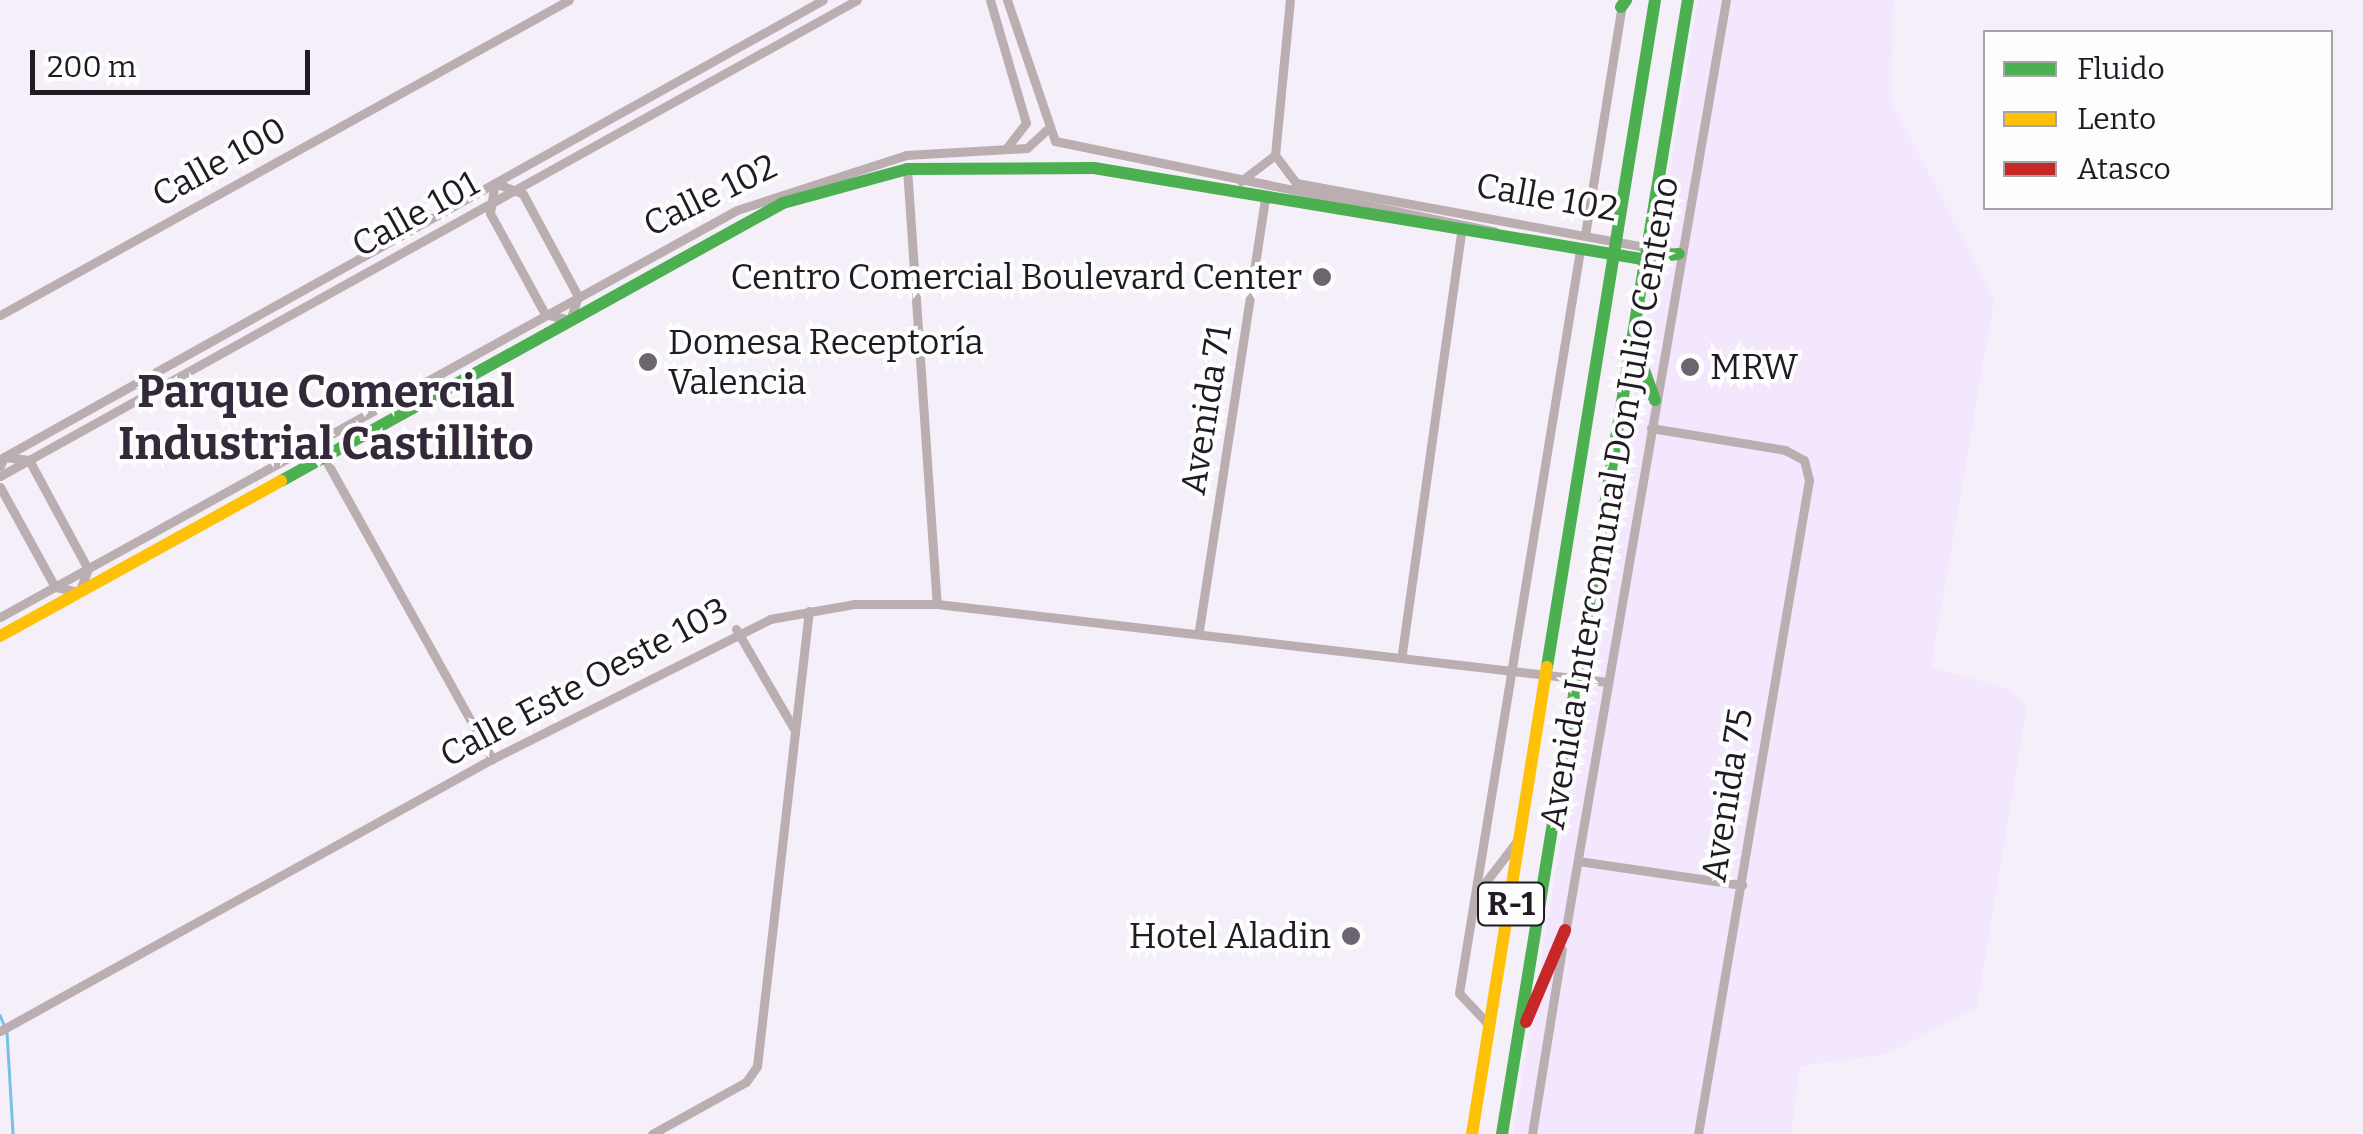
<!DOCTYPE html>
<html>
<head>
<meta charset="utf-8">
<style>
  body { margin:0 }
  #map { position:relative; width:2363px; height:1134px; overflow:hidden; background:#f4eff9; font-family:Bitter,serif }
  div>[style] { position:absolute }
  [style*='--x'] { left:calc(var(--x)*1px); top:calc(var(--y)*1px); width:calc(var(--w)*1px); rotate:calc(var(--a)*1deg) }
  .built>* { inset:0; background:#f2e7fc }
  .stream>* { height:2.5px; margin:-1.25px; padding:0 1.25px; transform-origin:1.25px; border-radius:1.25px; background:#75c2e4 }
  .street>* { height:9px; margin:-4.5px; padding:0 4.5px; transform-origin:4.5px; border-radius:4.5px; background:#baaeb1 }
  .fast>* { height:12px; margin:-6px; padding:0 6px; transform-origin:6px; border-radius:6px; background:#4caf50 }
  .slow>* { height:12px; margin:-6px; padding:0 6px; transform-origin:6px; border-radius:6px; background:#ffc107 }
  .jam>* { height:12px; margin:-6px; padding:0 6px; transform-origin:6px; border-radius:6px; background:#c62828 }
  .dots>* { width:28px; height:28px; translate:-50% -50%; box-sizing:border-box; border:5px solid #fdfdfd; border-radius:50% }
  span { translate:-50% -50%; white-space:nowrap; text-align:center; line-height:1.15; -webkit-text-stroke:8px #fdfdfd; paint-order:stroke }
  .shield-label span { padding:2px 8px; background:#fdfdfd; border:2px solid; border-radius:8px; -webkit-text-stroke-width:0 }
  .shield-label { font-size:32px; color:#201b23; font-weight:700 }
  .street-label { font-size:35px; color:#201b23 }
  .poi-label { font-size:35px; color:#201b23 }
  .right { translate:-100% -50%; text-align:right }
  .left { translate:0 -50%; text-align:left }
  .district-label { font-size:45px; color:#33293a; font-weight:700 }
  .legend { position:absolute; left:1983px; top:30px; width:350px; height:180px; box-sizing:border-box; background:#fdfdfd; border:2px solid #a5a3a6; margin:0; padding:12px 18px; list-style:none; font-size:30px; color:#201b23 }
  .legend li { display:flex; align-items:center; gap:20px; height:50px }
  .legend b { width:50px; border:2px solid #a5a3a6 }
  .scale { position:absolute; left:30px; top:50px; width:280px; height:45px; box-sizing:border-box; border:5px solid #201b23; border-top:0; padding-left:12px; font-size:30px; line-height:35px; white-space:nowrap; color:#201b23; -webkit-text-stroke:8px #fdfdfd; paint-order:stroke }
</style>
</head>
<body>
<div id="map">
  <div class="built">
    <div style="clip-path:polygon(1698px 0,1893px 0,1891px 101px,1994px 300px,1931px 667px,2008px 689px,2027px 706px,1977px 1008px,1887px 1054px,1800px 1066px,1791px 1134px,1513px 1134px)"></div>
  </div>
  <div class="stream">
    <div style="--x:0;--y:1015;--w:11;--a:68"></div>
    <div style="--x:7;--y:1032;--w:102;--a:86.6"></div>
  </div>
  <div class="street">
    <div style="--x:990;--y:0;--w:128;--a:73.7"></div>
    <div style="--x:1026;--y:123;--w:31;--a:128"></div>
    <div style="--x:1007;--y:0;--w:149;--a:71.2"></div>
    <div style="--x:1055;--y:141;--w:449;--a:11.6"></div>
    <div style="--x:1275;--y:155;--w:35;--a:53"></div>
    <div style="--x:1296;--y:183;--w:386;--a:10.4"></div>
    <div style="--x:907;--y:168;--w:437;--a:86.1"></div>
    <div style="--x:1241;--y:181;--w:43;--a:-37.4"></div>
    <div style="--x:1275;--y:155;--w:156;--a:-84.5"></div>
    <div style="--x:495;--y:183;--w:30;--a:21"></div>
    <div style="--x:523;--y:194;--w:116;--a:61.7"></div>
    <div style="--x:578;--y:296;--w:25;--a:108"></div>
    <div style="--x:570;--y:320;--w:26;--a:-167"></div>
    <div style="--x:545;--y:314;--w:115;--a:-118.6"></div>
    <div style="--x:490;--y:213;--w:30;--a:-81"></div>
    <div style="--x:1585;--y:235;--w:235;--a:-80.9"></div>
    <div style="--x:0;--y:315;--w:650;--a:-28.97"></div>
    <div style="--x:1651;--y:428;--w:136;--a:9.3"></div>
    <div style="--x:1785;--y:450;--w:21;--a:28"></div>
    <div style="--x:1804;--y:460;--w:21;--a:76"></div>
    <div style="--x:1809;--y:480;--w:663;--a:99.63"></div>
    <div style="--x:324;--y:457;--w:346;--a:60.9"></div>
    <div style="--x:0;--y:459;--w:942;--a:-29.15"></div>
    <div style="--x:0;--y:466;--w:10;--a:-66"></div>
    <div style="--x:4;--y:457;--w:25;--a:7"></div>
    <div style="--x:29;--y:460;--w:124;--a:61.6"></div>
    <div style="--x:88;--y:569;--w:25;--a:111"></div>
    <div style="--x:79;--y:592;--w:25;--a:-168"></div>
    <div style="--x:55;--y:587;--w:114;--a:-118.8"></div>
    <div style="--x:0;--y:476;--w:980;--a:-29.05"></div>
    <div style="--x:0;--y:617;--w:842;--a:-28.91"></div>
    <div style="--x:737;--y:210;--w:178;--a:-18"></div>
    <div style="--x:906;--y:155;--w:121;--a:-3.3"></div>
    <div style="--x:1027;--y:148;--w:26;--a:-43"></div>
    <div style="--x:736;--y:629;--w:116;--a:59.9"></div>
    <div style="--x:1199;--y:630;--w:438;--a:-81.3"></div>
    <div style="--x:1402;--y:653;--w:426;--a:-82"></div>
    <div style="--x:1578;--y:861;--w:166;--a:8.3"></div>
    <div style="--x:1478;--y:892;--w:64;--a:-52.6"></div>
    <div style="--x:1565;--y:934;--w:948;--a:-80.22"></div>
    <div style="--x:1488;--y:1024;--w:42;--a:-133.1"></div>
    <div style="--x:1459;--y:993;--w:753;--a:-80.75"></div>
    <div style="--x:0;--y:1031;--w:562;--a:-28.94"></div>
    <div style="--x:492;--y:759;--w:311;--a:-26.7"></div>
    <div style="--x:770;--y:619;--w:85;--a:-10.1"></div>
    <div style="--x:854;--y:604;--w:83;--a:0"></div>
    <div style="--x:937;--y:604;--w:675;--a:6.64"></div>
    <div style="--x:652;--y:1134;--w:107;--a:-29"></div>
    <div style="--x:746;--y:1082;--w:19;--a:-55"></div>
    <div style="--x:757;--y:1066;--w:458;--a:-83.5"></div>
    <div style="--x:1532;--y:1134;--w:187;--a:-80.8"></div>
  </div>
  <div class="fast">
    <div style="--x:1621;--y:7;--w:9;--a:-54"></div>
    <div style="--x:1633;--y:340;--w:64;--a:69.9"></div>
    <div style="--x:281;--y:481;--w:574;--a:-28.98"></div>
    <div style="--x:783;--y:203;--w:129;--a:-15.3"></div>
    <div style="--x:907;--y:169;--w:187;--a:-0.3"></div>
    <div style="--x:1094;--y:168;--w:556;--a:9.43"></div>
    <div style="--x:1642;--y:259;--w:37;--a:-8"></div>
    <div style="--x:1547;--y:667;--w:676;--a:-80.8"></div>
    <div style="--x:1502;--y:1134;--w:1149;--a:-80.69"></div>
  </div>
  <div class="slow">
    <div style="--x:0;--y:636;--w:321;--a:-28.9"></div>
    <div style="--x:1472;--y:1134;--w:473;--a:-80.9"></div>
  </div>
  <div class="jam">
    <div style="--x:1526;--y:1022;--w:100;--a:-67"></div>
  </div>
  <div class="dots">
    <div style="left:1322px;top:277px;background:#6a656e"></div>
    <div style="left:648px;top:362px;background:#6a656e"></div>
    <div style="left:1690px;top:367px;background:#6a656e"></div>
    <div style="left:1351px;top:936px;background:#6a656e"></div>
  </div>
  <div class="shield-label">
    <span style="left:1511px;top:904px">R-1</span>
  </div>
  <div class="street-label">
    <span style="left:219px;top:162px;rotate:-29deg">Calle 100</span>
    <span style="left:710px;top:195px;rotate:-26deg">Calle 102</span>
    <span style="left:1547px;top:197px;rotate:10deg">Calle 102</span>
    <span style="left:415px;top:214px;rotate:-29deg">Calle 101</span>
    <span style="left:1206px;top:410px;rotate:-81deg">Avenida 71</span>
    <span style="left:1609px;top:503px;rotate:-80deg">Avenida Intercomunal Don Julio Centeno</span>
    <span style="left:584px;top:682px;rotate:-28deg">Calle Este Oeste 103</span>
    <span style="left:1727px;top:795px;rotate:-81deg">Avenida 75</span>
  </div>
  <div class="poi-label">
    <span class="right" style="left:1302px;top:277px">Centro Comercial Boulevard Center</span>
    <span class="left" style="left:668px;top:362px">Domesa Receptoría<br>Valencia</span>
    <span class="left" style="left:1710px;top:367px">MRW</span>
    <span class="right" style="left:1331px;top:936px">Hotel Aladin</span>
  </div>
  <div class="district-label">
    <span style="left:326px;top:419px">Parque Comercial<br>Industrial Castillito</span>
  </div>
  <ul class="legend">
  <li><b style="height:12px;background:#4caf50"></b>Fluido</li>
  <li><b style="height:12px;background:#ffc107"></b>Lento</li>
  <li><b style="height:12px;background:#c62828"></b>Atasco</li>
  </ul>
  <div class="scale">200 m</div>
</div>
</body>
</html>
